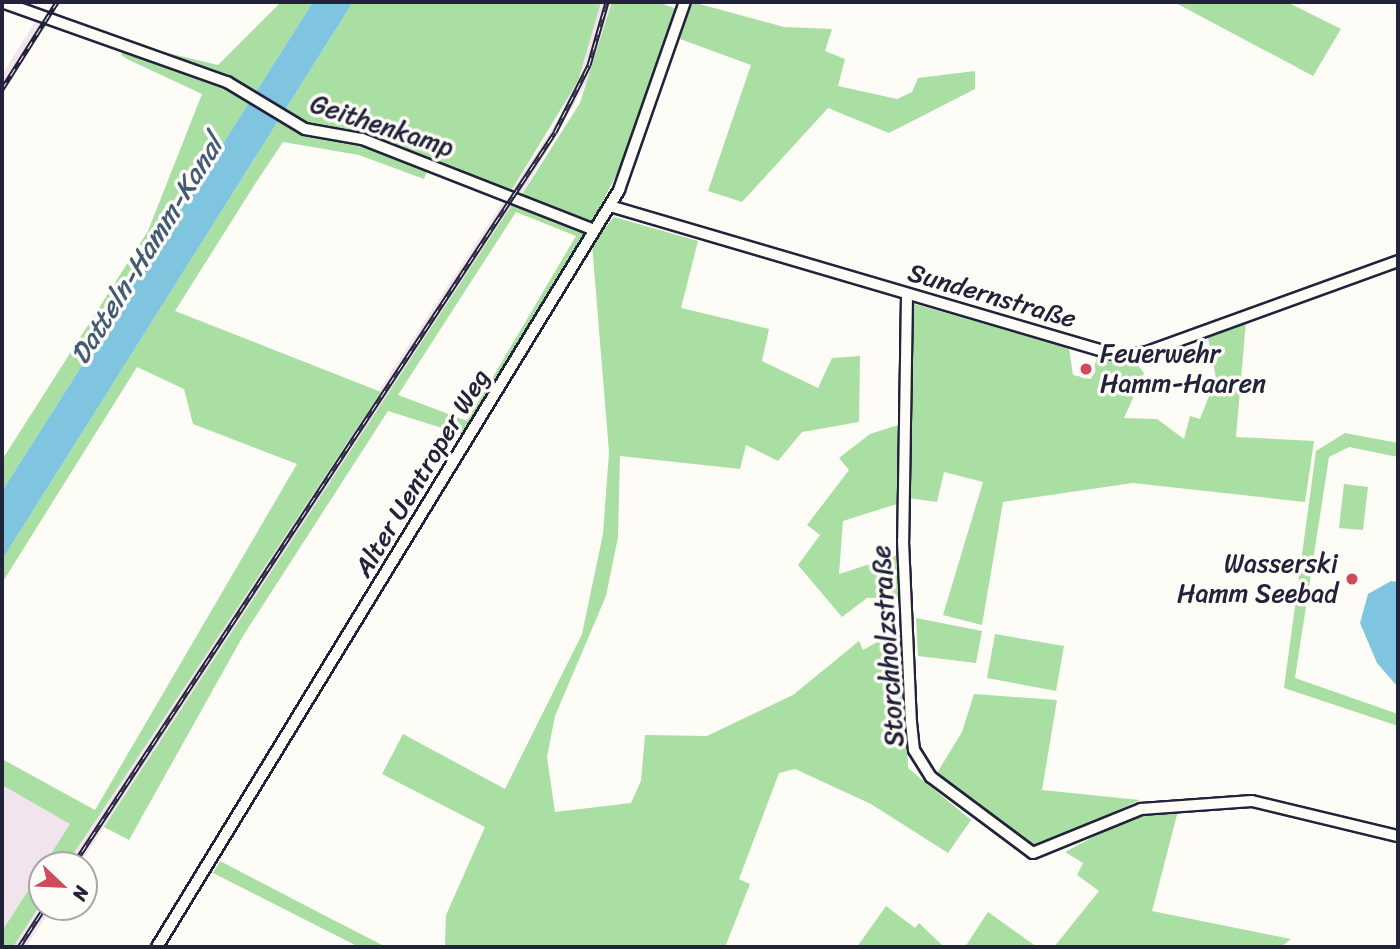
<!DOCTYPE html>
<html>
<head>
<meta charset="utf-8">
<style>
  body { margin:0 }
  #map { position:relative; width:1400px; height:949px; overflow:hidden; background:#fdfcf7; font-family:Sriracha,sans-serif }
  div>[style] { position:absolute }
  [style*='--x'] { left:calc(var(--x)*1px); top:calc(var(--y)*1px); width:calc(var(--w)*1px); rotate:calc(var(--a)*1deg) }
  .built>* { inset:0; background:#f2e4ec }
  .green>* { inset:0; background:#a9dfa2 }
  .water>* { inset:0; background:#7fc5e0 }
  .roads { filter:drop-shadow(2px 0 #22223b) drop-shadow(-2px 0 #22223b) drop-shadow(0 2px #22223b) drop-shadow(0 -2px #22223b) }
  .minor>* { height:10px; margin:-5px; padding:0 5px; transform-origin:5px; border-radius:5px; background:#fdfcf7 }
  .rail>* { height:5px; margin-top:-2.5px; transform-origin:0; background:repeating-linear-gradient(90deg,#fdfcf7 0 8px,#22223b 0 16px); box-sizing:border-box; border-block:2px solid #22223b }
  .dots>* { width:19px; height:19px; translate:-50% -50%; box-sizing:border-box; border:4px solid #fdfcf7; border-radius:50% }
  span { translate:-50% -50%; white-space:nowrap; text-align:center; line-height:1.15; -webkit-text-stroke:7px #fdfcf7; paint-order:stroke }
  .street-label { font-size:26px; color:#22223b }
  .poi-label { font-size:26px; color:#22223b }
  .left { translate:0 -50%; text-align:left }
  .right { translate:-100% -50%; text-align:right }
  .water-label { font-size:28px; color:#435b75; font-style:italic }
  .frame { position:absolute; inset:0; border:4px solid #22223b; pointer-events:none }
  .north { position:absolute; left:28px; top:851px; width:70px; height:70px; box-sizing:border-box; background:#fdfcf7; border:2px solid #a5a5ac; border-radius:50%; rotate:113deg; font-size:19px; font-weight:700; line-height:28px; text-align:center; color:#22223b }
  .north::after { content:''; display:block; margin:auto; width:24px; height:32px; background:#d1495b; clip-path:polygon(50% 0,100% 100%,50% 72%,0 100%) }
</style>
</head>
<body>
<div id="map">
  <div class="built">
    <div style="clip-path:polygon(601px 2px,612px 2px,592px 73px,521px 196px,511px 191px,561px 115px)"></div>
    <div style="clip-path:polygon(35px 22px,45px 25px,2px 95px,2px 75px)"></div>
    <div style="clip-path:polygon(507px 196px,515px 200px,392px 392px,79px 865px,66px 865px)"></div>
    <div style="clip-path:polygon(2px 785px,71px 824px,2px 931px)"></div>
    <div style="clip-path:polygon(42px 901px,42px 907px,52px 907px,26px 947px,11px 947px)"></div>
  </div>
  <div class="green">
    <div style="clip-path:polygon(281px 2px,313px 2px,2px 491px,2px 460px,148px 231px,202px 94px,127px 59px,121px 55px,126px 43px,218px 65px)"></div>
    <div style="clip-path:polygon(353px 2px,601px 2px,578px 81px,511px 191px,430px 164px,424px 179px,359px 155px,283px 142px,255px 184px,175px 311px,381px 392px,66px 865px,44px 865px,70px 824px,2px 785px,2px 759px,95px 810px,297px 464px,193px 424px,184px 389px,137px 367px,2px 583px,2px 560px)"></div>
    <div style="clip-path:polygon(612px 2px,658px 2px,677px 9px,626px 156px,591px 224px,521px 196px,580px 103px)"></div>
    <div style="clip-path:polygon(692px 2px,784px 27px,832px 29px,825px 51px,845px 59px,838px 86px,897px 99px,912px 92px,918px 78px,975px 71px,975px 89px,889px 133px,828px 108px,742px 202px,708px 191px,751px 65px,680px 39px)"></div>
    <div style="clip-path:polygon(1174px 2px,1287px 2px,1341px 29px,1313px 76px)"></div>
    <div style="clip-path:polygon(evenodd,515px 200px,586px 232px,464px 435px,388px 411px,243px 636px,129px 840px,104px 827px,515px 200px,516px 212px,576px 236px,467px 421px,398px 395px,516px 212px)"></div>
    <div style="clip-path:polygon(614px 217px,698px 241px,681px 308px,769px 329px,762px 361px,818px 388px,832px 358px,860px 356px,859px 422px,802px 432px,778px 461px,746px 445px,740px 469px,620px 456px,618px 537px,606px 596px,555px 716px,547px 757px,555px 812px,631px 803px,641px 781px,645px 735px,707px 736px,793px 695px,859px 641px,863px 650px,904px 627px,908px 768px,971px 820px,948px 853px,871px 804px,795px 769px,779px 773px,739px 879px,750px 884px,725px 947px,445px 947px,446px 915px,485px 827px,382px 774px,403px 734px,505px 789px,582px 634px,603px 534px,609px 452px,592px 244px)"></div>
    <div style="clip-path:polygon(911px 303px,1069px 348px,1073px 375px,1091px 379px,1097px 357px,1136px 363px,1144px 373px,1124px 418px,1157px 419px,1184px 439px,1190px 416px,1200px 419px,1216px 378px,1208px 338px,1246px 321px,1236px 437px,1314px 441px,1305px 502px,1133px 483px,1003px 502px,982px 625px,943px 615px,983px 482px,944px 472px,937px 502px,908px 498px)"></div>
    <div style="clip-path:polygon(898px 425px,897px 504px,843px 521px,839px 574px,898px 555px,900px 598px,867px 598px,842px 617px,798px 565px,820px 535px,807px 525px,849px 470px,839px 458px,870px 434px)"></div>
    <div style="clip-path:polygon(1345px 433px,1398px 443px,1398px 457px,1349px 447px,1329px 457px,1295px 678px,1398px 714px,1398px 726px,1284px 688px,1316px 451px)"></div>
    <div style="clip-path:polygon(1344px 484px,1368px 487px,1363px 530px,1339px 528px)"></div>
    <div style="clip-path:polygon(916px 618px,982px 631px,976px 663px,918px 656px)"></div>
    <div style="clip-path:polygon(995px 634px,1064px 646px,1056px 691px,987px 678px)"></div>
    <div style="clip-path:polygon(974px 694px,1057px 700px,1042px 790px,1140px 800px,1041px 846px,1032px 844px,937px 773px,962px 732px)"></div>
    <div style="clip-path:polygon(1179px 807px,1152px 911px,1291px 939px,1281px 947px,1054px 947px,1099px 891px,1077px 875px,1083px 863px,1065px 852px,1142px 811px)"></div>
    <div style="clip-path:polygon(220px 861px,318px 912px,386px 947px,359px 947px,213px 873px)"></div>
    <div style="clip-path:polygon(42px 869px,42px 902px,13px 947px,2px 947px,2px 931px)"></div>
    <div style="clip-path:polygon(886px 906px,915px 928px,919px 923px,944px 947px,857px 947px)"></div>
    <div style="clip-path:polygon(988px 912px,1037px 947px,965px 947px)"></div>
  </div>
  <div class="water">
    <div style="clip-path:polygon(313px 2px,353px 2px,2px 560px,2px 491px)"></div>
    <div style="clip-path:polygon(1391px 581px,1398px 582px,1398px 687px,1377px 663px,1360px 623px,1368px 594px)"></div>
  </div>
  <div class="roads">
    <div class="minor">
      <div style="--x:2;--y:2;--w:239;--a:19.6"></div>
      <div style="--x:227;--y:82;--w:91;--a:31.1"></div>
      <div style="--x:305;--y:129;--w:58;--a:10"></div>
      <div style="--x:362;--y:139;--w:249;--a:21.4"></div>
      <div style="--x:610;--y:206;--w:532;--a:16.39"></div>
      <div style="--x:1120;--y:356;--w:27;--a:-8"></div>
      <div style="--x:1147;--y:352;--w:267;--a:-19.9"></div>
      <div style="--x:907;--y:296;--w:245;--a:90.9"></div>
      <div style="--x:903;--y:541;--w:181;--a:87.5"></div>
      <div style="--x:911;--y:722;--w:28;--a:84"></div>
      <div style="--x:914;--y:750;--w:32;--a:58"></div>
      <div style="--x:931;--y:777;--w:127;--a:36.7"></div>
      <div style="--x:1033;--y:853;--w:117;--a:-22.2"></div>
      <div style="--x:1141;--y:809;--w:111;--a:-4.1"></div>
      <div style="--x:1252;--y:801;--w:150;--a:13.5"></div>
      <div style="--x:157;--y:947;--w:887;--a:-58.6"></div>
      <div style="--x:619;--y:190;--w:199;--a:-70.7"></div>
    </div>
  </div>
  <div class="rail">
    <div style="--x:2;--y:89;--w:103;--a:-57.7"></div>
    <div style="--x:73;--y:865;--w:877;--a:-56.67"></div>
    <div style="--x:555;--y:132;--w:75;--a:-63.1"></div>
    <div style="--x:589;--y:65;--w:66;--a:-74.1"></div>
    <div style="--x:19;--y:947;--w:48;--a:-57"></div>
  </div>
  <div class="dots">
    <div style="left:1086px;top:369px;background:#d1495b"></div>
    <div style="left:1352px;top:579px;background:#d1495b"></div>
  </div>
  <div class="street-label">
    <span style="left:382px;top:126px;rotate:18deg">Geithenkamp</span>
    <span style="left:992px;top:296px;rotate:16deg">Sundernstraße</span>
    <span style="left:422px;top:473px;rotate:-59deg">Alter Uentroper Weg</span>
    <span style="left:888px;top:646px;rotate:-94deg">Storchholzstraße</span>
  </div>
  <div class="poi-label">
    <span class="left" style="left:1100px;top:369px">Feuerwehr<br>Hamm-Haaren</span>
    <span class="right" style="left:1338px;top:579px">Wasserski<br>Hamm Seebad</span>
  </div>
  <div class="water-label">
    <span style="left:147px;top:250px;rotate:-58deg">Datteln-Hamm-Kanal</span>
  </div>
  <div class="frame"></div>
  <div class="north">N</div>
</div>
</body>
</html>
